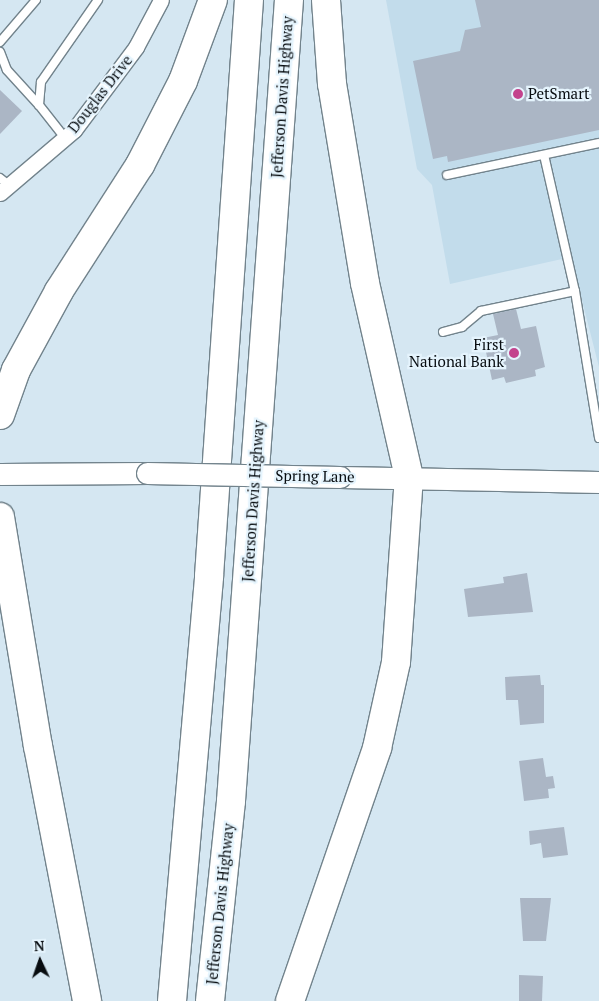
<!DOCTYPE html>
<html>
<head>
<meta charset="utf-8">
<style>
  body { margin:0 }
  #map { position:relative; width:599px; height:1001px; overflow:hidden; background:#d5e7f2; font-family:"PT Serif",serif }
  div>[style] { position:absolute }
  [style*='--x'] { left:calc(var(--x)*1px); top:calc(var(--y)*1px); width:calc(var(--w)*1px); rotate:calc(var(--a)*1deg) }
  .built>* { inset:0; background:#c2dceb }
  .building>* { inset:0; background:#abb6c5 }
  .roads { filter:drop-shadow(1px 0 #72838c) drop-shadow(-1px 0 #72838c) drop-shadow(0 1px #72838c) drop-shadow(0 -1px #72838c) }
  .lane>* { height:8px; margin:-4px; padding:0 4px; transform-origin:4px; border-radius:4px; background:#fff }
  .street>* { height:15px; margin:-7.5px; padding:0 7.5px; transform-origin:7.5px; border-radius:7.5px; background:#fff }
  .secondary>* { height:21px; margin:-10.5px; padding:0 10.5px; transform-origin:10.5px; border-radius:10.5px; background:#fff }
  .highway>* { height:28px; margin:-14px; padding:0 14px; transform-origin:14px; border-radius:14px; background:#fff }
  .bridges { filter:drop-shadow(1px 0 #72838c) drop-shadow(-1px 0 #72838c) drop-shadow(0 1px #72838c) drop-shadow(0 -1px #72838c) }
  .secondary-bridge>* { height:21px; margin:-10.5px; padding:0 10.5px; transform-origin:10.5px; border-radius:10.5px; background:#fff }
  .dots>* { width:14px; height:14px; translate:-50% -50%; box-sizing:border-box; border:2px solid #e5f4fd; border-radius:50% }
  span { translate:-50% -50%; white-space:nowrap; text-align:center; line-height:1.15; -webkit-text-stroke:4.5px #e5f4fd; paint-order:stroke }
  .street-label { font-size:15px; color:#070c10 }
  .poi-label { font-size:15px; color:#070c10 }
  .left { translate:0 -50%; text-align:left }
  .right { translate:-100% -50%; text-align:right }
  .north { position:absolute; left:15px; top:936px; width:50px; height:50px; -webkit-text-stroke:4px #e5f4fd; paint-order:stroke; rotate:357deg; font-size:14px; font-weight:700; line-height:20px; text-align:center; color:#070c10 }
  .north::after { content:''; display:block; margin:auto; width:18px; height:22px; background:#070c10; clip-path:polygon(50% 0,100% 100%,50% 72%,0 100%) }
</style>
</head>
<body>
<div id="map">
  <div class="built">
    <div style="clip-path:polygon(386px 0,599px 0,599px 367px,571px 257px,450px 284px,432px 185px,417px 169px)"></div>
  </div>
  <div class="building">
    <div style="clip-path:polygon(475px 0,599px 0,599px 130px,448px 162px,447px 156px,433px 159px,413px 61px,460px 51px,465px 30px,481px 27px)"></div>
    <div style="clip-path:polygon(0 90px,22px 111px,0 134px)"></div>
    <div style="clip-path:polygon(516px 309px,521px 329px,536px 326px,545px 367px,535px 370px,536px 376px,506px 383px,504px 377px,492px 380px,483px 338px,498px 335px,493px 314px)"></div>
    <div style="clip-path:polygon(527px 573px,533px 612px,468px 617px,464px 589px,504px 583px,503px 577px)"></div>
    <div style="clip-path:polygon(540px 675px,541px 685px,544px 685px,544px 723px,520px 725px,518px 700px,506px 700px,505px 677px)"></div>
    <div style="clip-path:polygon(543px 758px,546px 777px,553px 776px,555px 788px,548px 789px,549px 798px,524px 801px,519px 761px)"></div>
    <div style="clip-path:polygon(564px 827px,568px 855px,543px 858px,541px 843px,530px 845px,529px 831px)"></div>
    <div style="clip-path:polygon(520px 898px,551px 898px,546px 941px,523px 941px)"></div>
    <div style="clip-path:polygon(519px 975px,543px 976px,542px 1001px,519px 1001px)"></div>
  </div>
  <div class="roads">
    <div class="lane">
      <div style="--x:0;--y:42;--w:55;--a:-49.4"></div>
      <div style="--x:0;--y:52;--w:19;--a:69"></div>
      <div style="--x:7;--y:70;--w:47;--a:47.6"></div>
      <div style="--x:65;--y:138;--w:42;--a:-128.2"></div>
      <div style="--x:39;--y:105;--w:23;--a:-85"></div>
      <div style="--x:41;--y:82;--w:100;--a:-55.2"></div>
      <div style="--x:544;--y:155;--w:139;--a:77.2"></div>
      <div style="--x:575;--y:291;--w:149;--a:80.7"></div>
      <div style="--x:447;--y:175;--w:155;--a:-11.9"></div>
      <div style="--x:0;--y:178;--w:13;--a:39"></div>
      <div style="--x:443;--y:332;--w:20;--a:-15"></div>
      <div style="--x:462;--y:327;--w:25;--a:-40"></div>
      <div style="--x:481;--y:311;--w:96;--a:-12"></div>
    </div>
    <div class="street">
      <div style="--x:0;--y:193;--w:97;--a:-40.4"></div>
      <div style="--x:74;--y:130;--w:104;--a:-53.2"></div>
      <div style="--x:136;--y:47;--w:53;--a:-62"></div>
    </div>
    <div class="secondary">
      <div style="--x:0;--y:474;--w:147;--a:-0.4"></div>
      <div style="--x:340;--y:477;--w:259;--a:1.1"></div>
    </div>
    <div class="highway">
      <div style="--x:0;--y:415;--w:48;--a:-70.4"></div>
      <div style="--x:16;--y:370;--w:90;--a:-61.4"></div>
      <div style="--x:59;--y:291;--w:150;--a:-57.3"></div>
      <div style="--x:140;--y:165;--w:94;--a:-62.9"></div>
      <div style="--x:183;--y:81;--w:86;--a:-69.7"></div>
      <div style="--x:0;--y:517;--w:232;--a:80.6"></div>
      <div style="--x:38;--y:746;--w:260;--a:79.1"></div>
      <div style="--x:172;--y:1001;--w:427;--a:-85"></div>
      <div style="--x:209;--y:576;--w:577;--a:-86.03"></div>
      <div style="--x:210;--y:1001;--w:201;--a:-84"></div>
      <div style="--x:231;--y:801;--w:803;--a:-85.86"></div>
      <div style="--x:290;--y:1001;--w:268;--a:-71"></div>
      <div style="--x:377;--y:748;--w:88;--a:-77.5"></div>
      <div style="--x:396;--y:662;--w:185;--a:-86"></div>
      <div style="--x:409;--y:477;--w:199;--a:-102.8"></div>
      <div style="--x:365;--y:283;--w:202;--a:-99.4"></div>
      <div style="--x:332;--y:84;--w:84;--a:-94.1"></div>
    </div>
  </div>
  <div class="bridges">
    <div class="secondary-bridge">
      <div style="--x:147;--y:473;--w:193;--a:1.2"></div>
    </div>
  </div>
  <div class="dots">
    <div style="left:518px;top:94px;background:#c3438d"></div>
    <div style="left:514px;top:353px;background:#c3438d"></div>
  </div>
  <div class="street-label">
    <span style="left:100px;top:94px;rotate:-52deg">Douglas Drive</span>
    <span style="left:282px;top:97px;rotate:-86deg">Jefferson Davis Highway</span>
    <span style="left:315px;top:476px;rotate:1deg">Spring Lane</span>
    <span style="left:253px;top:501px;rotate:-86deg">Jefferson Davis Highway</span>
    <span style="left:220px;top:904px;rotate:-84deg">Jefferson Davis Highway</span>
  </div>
  <div class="poi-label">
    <span class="left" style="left:528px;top:94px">PetSmart</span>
    <span class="right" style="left:504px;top:353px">First<br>National Bank</span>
  </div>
  <div class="north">N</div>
</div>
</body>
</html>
